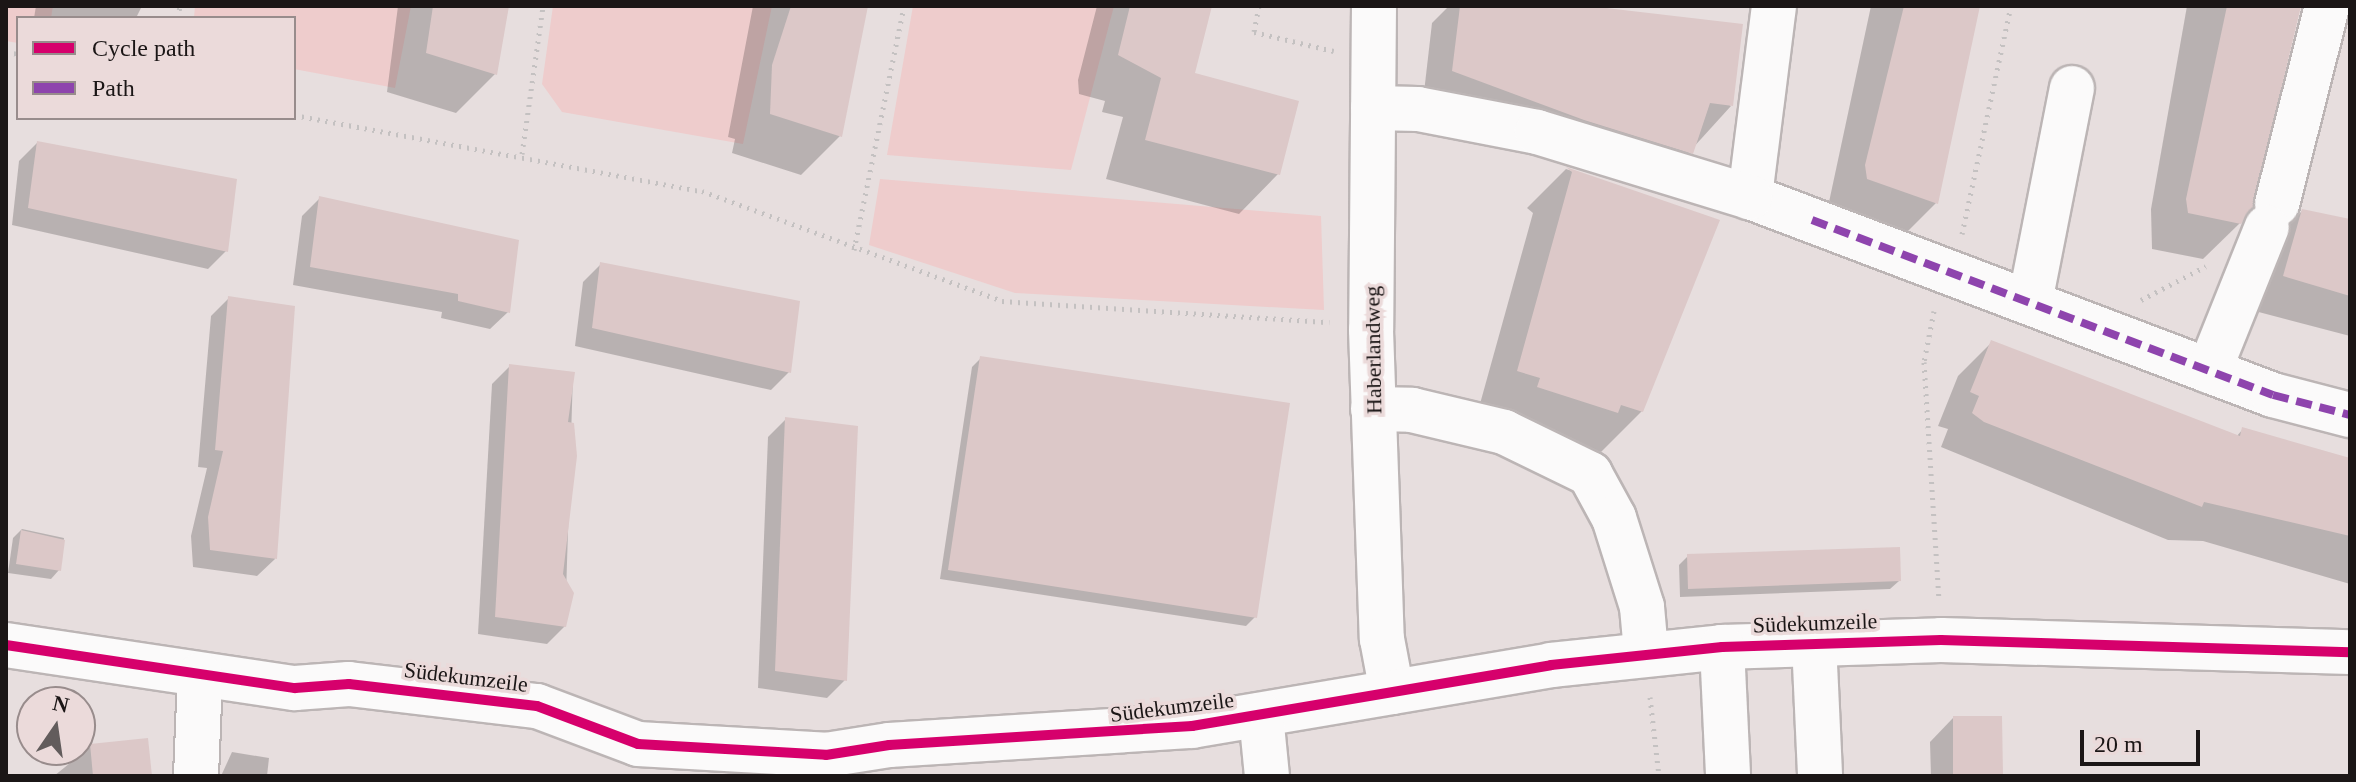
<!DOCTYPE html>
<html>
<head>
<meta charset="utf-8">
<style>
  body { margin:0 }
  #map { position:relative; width:2356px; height:782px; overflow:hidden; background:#e7dede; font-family:"Times New Roman",serif }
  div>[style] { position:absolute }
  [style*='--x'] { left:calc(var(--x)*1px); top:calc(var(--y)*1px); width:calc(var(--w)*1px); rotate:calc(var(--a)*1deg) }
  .green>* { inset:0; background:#ecc }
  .shadow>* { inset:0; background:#0003 }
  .building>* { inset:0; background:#dcc8c8 }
  .path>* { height:5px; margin-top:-2.5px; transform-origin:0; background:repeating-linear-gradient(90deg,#c4c1c1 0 2px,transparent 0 8px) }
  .roads { filter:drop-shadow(2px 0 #bcb5b5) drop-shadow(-2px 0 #bcb5b5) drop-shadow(0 2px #bcb5b5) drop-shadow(0 -2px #bcb5b5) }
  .minor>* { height:44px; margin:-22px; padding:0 22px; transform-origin:22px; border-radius:22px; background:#fbfafa }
  .quiet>* { height:8px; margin-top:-4px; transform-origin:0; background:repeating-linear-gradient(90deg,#8e44ad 0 16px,transparent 0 24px) }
  .cycleway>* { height:10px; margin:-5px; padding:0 5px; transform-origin:5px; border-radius:5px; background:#d6006c }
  span { translate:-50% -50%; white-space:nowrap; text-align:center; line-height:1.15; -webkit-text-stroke:7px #ebdada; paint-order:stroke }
  .street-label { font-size:22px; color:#1b1616 }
  .frame { position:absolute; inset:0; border:8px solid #1b1616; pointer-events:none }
  .legend { position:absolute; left:16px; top:16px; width:280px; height:104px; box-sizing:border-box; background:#ebdada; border:2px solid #988c8c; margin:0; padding:10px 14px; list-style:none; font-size:24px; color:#1b1616 }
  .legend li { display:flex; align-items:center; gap:16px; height:40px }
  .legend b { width:40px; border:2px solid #988c8c }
  .north { position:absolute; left:16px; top:686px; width:80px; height:80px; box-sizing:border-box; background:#ebdada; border:2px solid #988c8c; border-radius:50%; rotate:13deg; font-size:22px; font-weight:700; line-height:32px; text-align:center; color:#1b1616 }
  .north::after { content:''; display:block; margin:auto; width:28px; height:36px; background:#625c5c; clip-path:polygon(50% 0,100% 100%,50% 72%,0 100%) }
  .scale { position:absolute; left:2080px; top:730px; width:120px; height:36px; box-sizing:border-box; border:4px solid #1b1616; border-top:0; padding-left:10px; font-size:24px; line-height:28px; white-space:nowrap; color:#1b1616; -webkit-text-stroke:6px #ebdada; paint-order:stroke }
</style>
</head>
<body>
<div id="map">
  <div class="green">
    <div style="clip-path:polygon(6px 6px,53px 6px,51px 18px,18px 18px,18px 43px,6px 41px)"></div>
    <div style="clip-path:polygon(195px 6px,411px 6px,395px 88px,294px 69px,294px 18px,194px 18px)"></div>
    <div style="clip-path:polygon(553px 6px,772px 6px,743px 144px,562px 112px,542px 84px)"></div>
    <div style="clip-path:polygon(913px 6px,1114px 6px,1071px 170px,887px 155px)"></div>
    <div style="clip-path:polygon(880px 179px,1321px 216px,1324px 310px,1015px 293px,869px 245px)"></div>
  </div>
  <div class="shadow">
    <div style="clip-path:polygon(36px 6px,142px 6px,136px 18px,34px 18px)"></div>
    <div style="clip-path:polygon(398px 6px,507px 6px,495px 74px,456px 113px,387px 92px)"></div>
    <div style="clip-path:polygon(753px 6px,866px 6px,840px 136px,801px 175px,732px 153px,735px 139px,728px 137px)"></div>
    <div style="clip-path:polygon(1097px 6px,1210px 6px,1192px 75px,1278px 174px,1239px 214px,1106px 179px,1123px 117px,1102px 112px,1105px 101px,1079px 94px,1078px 80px)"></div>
    <div style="clip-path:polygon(1449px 6px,1572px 6px,1731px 106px,1661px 183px,1423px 101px,1432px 23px)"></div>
    <div style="clip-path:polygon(1871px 6px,1978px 6px,1936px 203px,1900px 239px,1831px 215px,1829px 202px)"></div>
    <div style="clip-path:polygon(2187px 6px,2299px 6px,2240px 223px,2203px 259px,2152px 249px,2151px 209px)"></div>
    <div style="clip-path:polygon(37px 143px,226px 251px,208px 269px,12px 225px,19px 161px)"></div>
    <div style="clip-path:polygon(1566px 169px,1717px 221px,1642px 411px,1601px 452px,1583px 446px,1576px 453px,1478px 411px,1533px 213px,1527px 208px)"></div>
    <div style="clip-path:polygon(320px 198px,508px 312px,490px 329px,441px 318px,442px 312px,293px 285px,302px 216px)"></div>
    <div style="clip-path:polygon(2302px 211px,2350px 221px,2350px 336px,2251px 310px,2269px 245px)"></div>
    <div style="clip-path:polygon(601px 264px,789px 372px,771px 390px,575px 346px,583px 282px)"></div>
    <div style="clip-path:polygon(229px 298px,275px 559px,257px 576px,193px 567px,191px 536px,207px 468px,198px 467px,211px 316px)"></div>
    <div style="clip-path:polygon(1991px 343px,2236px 437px,2243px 429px,2350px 460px,2350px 584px,2203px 541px,2168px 540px,1941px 447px,1948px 429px,1938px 426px,1958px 376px)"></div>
    <div style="clip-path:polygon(981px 358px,1255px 617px,1246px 626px,940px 579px,972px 367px)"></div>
    <div style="clip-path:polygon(510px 366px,573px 374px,565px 626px,547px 644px,478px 634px,492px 384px)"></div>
    <div style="clip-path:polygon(786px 419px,856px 428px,845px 680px,827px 698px,758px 688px,768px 437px)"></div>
    <div style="clip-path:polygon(22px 529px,64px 538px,59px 570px,51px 579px,8px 573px,13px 538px)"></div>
    <div style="clip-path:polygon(1688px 556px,1899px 581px,1890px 589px,1680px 597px,1679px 565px)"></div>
    <div style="clip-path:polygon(1953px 718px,2001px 776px,1931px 776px,1930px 742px)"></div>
    <div style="clip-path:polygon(91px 746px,150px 776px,54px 776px)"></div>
    <div style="clip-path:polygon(232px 752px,269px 758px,267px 776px,221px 776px)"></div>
  </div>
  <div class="building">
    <div style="clip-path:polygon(433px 6px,509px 6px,497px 75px,426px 53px)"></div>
    <div style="clip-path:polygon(791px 6px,868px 6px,842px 137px,770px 114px,772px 65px)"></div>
    <div style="clip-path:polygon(1130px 6px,1212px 6px,1195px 73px,1299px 101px,1280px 175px,1145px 140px,1161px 78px,1118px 55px)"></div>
    <div style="clip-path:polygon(1460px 6px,1589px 6px,1743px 24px,1733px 106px,1710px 103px,1693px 154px,1584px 120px,1452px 71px)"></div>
    <div style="clip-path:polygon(1904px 6px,1980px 6px,1938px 204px,1867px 179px,1865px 165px)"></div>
    <div style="clip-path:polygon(2227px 6px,2301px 6px,2253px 207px,2241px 224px,2188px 213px,2186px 199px)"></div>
    <div style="clip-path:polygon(37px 141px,237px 179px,228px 252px,28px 208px)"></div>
    <div style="clip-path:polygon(1566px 167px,1720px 220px,1643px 412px,1621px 405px,1618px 413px,1537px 387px,1540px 378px,1517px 371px,1572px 172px)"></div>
    <div style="clip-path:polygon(319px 196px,519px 240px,510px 313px,458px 301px,458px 294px,310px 267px)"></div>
    <div style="clip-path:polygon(2302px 209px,2350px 219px,2350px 296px,2283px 276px)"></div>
    <div style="clip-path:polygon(600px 262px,800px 301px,791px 373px,592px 328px)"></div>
    <div style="clip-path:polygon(228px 296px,295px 306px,277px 559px,210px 550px,208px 517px,223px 451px,215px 450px)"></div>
    <div style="clip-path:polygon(1991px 340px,2240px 436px,2242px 427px,2350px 458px,2350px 536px,2204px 502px,2202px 507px,1984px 422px,1972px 413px,1979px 396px,1970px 392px)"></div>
    <div style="clip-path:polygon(980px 356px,1290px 403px,1257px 618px,948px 570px)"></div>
    <div style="clip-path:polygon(509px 364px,575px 372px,568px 422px,574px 423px,577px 456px,563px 574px,574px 593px,566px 627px,495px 617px)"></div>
    <div style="clip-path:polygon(785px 417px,858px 426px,847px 681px,775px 671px)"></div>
    <div style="clip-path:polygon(21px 530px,65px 540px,61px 571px,16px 564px)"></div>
    <div style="clip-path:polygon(1900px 547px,1901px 581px,1688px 589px,1687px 554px)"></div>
    <div style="clip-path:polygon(1953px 716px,2002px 716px,2003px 776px,1953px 776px)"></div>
    <div style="clip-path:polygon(148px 738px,152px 776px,93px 776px,90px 744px)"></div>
  </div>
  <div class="path">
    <div style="--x:1259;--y:6;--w:26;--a:101"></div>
    <div style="--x:1254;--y:32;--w:82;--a:13.4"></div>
    <div style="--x:178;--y:18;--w:12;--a:-81"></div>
    <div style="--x:6;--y:52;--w:12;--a:9"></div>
    <div style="--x:294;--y:115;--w:415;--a:10.6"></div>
    <div style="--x:702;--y:191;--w:320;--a:20.1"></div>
    <div style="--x:1002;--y:301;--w:328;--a:3.7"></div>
    <div style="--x:522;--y:154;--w:149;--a:-81.9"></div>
    <div style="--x:1962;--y:234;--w:233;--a:-77.9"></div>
    <div style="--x:854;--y:250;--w:249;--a:-78.4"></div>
    <div style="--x:2141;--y:300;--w:73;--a:-27.6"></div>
    <div style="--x:1934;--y:311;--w:52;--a:101.1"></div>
    <div style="--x:1924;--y:362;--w:237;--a:86.4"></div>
    <div style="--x:1650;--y:697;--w:80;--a:83.5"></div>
  </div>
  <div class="roads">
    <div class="minor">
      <div style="--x:1374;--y:6;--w:324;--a:90.5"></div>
      <div style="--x:1371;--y:330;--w:309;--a:88"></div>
      <div style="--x:1382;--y:639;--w:54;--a:79.3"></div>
      <div style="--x:1774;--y:6;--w:193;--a:97.2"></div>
      <div style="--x:1750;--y:197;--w:559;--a:20.74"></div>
      <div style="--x:2273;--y:395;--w:80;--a:14.6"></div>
      <div style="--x:1373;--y:108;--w:45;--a:1.3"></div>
      <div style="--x:1418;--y:109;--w:121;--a:10.9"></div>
      <div style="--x:1537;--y:132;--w:223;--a:17"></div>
      <div style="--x:2277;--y:204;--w:204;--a:-75.8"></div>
      <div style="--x:2030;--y:302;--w:218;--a:-78.9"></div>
      <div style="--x:2209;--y:371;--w:155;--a:-68.1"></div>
      <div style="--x:1373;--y:409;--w:39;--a:1"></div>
      <div style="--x:1412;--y:410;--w:95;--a:13.4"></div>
      <div style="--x:1504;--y:432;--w:96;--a:26"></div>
      <div style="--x:1590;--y:474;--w:50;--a:61.4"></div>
      <div style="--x:1614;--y:518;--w:93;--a:72.5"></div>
      <div style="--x:1642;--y:607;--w:45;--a:84.9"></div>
      <div style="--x:1814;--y:642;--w:134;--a:87.4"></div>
      <div style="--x:6;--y:645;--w:292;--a:8.5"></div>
      <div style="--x:295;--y:688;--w:54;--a:-4.2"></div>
      <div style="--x:349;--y:684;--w:189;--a:6.7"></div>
      <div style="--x:537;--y:706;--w:108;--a:20.6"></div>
      <div style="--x:638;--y:744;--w:188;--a:3.3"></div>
      <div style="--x:826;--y:755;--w:64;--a:-9"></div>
      <div style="--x:889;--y:745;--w:304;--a:-3.6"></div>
      <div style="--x:1192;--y:726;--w:364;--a:-9.6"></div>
      <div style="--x:1551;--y:665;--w:172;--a:-6"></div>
      <div style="--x:1722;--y:647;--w:219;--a:-1.8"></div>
      <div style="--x:1941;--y:640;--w:409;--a:1.7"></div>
      <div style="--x:1722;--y:647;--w:129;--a:87.3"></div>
      <div style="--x:1261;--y:715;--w:61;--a:84.4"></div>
      <div style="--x:196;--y:776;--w:101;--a:-87.7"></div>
    </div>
  </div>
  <div class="quiet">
    <div style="--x:1812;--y:220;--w:493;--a:20.8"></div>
    <div style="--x:2273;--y:395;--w:80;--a:14.6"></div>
  </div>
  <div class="cycleway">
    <div style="--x:6;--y:645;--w:292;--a:8.5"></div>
    <div style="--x:295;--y:688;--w:54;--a:-4.2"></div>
    <div style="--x:349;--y:684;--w:189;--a:6.7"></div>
    <div style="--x:537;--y:706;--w:108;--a:20.6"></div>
    <div style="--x:638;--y:744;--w:188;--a:3.3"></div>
    <div style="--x:826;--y:755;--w:64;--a:-9"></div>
    <div style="--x:889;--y:745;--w:304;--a:-3.6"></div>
    <div style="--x:1192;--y:726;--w:364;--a:-9.6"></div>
    <div style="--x:1551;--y:665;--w:172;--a:-6"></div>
    <div style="--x:1722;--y:647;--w:219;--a:-1.8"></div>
    <div style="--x:1941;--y:640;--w:409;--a:1.7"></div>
  </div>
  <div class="street-label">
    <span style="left:1373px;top:350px;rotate:-91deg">Haberlandweg</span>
    <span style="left:1815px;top:623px;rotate:-2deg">Südekumzeile</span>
    <span style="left:466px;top:677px;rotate:7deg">Südekumzeile</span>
    <span style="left:1172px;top:707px;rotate:-7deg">Südekumzeile</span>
  </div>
  <div class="frame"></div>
  <ul class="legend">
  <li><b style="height:10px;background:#d6006c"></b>Cycle path</li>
  <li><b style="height:10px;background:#8e44ad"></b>Path</li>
  </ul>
  <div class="north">N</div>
  <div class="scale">20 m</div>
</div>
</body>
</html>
